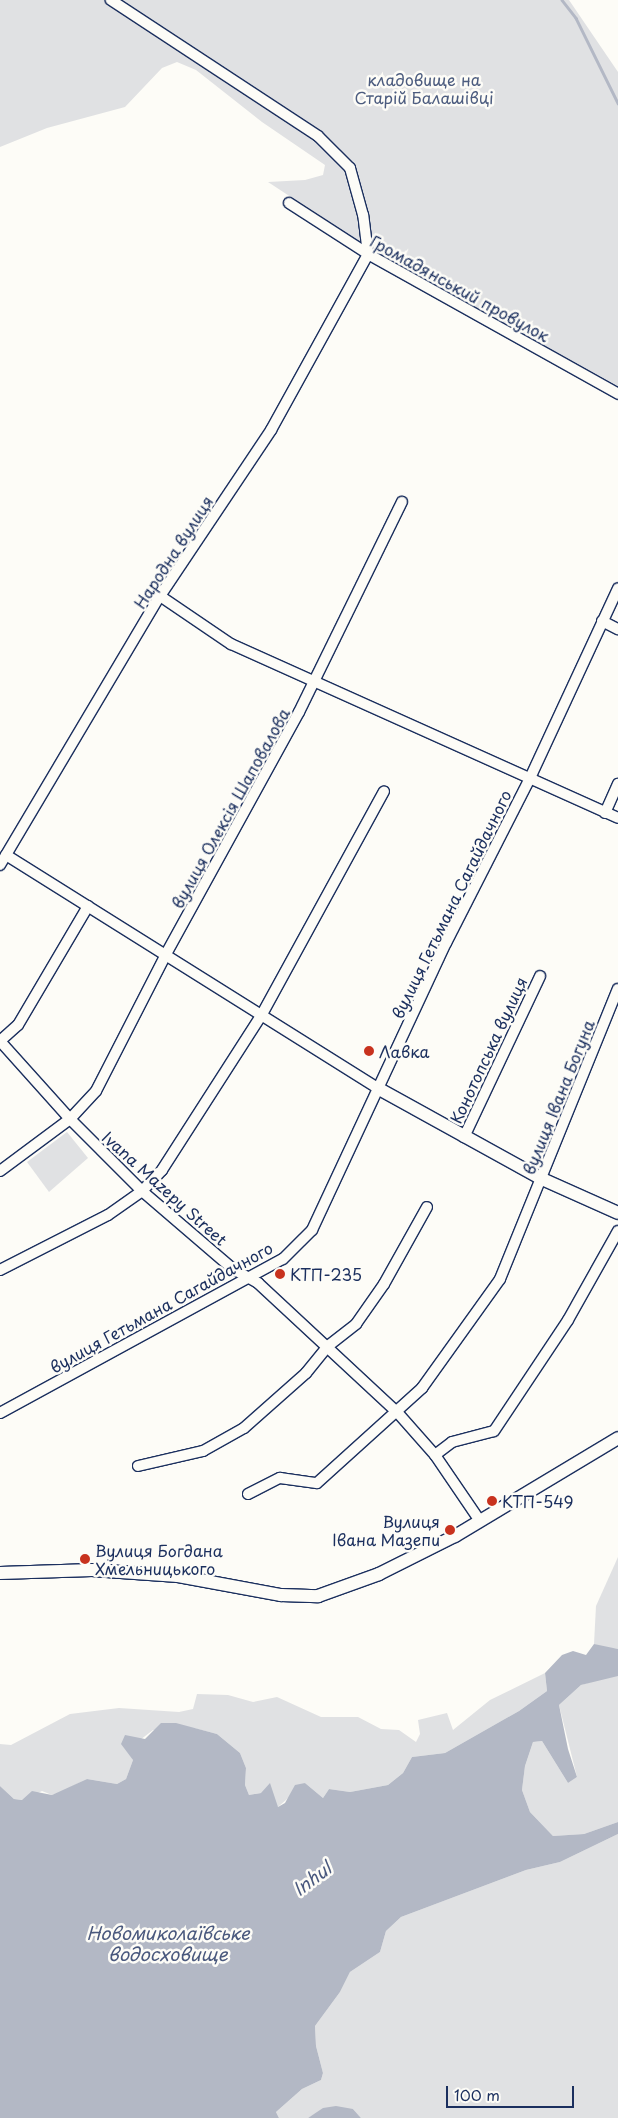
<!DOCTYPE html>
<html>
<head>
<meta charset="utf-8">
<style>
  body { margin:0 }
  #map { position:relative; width:618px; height:2118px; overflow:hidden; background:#fdfcf7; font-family:"Playpen Sans",sans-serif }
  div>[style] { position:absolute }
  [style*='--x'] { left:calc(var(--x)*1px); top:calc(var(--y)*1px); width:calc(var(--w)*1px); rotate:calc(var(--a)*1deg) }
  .green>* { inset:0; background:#e0e1e3 }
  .water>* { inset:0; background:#b3b8c5 }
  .stream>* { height:2.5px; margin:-1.25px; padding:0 1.25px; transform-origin:1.25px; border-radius:1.25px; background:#b3b8c5 }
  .roads { filter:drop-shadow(1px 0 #1b2f5e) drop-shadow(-1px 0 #1b2f5e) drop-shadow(0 1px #1b2f5e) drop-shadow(0 -1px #1b2f5e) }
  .minor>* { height:10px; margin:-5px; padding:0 5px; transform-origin:5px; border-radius:5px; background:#fdfcf7 }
  .tertiary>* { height:12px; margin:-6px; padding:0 6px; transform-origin:6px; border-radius:6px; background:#fdfcf7 }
  .dots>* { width:14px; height:14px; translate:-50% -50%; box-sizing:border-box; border:2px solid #fdfcf7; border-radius:50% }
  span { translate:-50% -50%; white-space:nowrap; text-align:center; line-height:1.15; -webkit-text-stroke:5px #fdfcf7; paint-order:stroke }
  .park-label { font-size:16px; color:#4c5c7f }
  .street-label { font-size:16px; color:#1b2f5e }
  .poi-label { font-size:16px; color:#1b2f5e }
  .left { translate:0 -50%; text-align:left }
  .right { translate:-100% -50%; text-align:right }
  .water-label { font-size:18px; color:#49587d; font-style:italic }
  .scale { position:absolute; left:446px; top:2086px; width:128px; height:22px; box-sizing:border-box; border:2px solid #1b2f5e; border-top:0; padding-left:6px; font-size:15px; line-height:18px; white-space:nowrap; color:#1b2f5e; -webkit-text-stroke:4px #fdfcf7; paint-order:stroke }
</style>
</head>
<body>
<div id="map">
  <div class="green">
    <div style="clip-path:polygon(0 0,569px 0,618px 72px,618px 386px,376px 253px,268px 182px,305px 180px,323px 175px,325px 165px,262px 122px,196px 70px,177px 62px,162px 68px,125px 107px,47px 128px,0 147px)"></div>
    <div style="clip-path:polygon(67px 1132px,88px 1158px,49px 1192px,27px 1162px)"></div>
    <div style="clip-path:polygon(618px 1557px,618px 1649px,599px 1647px,594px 1644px,596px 1606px)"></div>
    <div style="clip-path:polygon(545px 1673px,547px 1691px,519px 1711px,445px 1753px,412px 1757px,403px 1773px,388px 1785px,350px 1792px,329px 1789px,323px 1798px,305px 1783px,278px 1807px,261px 1793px,249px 1795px,245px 1785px,246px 1768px,240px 1753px,217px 1734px,194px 1728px,153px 1730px,140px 1740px,131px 1754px,133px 1760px,126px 1779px,117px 1784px,87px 1779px,61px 1792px,52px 1795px,42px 1791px,23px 1800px,14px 1799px,0 1786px,0 1744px,11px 1745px,70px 1714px,119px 1708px,179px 1712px,193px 1709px,197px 1694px,228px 1695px,253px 1702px,277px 1697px,321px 1717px,358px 1717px,381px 1729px,399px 1730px,416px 1742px,420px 1734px,418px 1720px,447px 1713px,453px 1730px,490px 1700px)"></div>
    <div style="clip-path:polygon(614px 1675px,618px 1676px,618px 1822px,584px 1834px,553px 1836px,530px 1812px,522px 1790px,525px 1766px,533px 1742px,542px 1741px,568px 1783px,577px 1777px,559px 1705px,581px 1685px)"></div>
    <div style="clip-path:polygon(618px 1834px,618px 2118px,361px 2118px,353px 2109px,315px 2114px,308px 2118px,279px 2118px,276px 2112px,302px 2089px,321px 2080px,323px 2073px,316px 2046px,315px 2026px,340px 1992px,350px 1972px,380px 1952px,386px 1931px,401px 1917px,526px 1870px,560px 1862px)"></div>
  </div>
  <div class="water">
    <div style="clip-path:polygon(594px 1644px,618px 1649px,618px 1676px,581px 1685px,559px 1705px,568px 1749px,577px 1777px,568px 1783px,542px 1741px,533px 1742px,525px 1766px,522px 1790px,530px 1812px,553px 1836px,584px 1834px,618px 1822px,618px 1834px,560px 1862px,526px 1870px,401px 1917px,386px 1931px,380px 1952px,350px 1972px,340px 1992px,315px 2026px,316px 2046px,323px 2073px,321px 2080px,302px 2089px,276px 2112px,279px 2118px,0 2118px,0 1786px,14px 1799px,22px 1800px,32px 1791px,52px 1795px,87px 1779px,117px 1784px,126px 1779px,133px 1760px,121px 1744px,125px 1735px,145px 1739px,161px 1723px,176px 1723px,217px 1734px,240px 1753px,246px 1768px,245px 1785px,249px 1795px,261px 1793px,270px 1783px,278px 1807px,285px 1803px,295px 1785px,305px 1783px,323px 1798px,329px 1789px,350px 1792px,388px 1785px,403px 1773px,412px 1757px,445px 1753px,519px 1711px,547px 1691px,545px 1673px,562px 1655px,573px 1651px,586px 1655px)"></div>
    <div style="clip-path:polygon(336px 2106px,353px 2109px,361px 2118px,308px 2118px,323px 2108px)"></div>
  </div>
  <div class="stream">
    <div style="--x:562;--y:0;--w:23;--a:52"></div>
    <div style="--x:576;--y:18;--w:95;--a:63.7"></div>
  </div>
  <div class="roads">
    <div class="minor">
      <div style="--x:289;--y:203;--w:94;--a:32.8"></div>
      <div style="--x:368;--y:254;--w:287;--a:29.2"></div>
      <div style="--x:160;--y:596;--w:86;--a:34.1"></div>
      <div style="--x:231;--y:644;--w:424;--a:24.2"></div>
      <div style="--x:602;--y:621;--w:18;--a:27"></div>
      <div style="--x:605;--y:813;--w:32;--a:-66"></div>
      <div style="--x:6;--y:855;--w:440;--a:32.1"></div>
      <div style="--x:0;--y:865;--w:313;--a:-59.3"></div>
      <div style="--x:160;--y:596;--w:200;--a:-56.2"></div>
      <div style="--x:271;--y:430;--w:201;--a:-61.1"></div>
      <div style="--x:368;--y:254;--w:39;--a:-97"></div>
      <div style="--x:363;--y:215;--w:49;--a:-105.5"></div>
      <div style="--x:350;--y:168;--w:45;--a:-135"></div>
      <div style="--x:318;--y:136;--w:248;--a:-146.7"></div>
      <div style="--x:0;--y:1041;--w:105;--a:48.1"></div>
      <div style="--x:70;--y:1119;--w:102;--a:45"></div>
      <div style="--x:142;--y:1191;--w:120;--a:40.6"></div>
      <div style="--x:233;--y:1269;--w:29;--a:29"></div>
      <div style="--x:258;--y:1283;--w:190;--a:42.9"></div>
      <div style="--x:397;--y:1412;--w:57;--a:48.5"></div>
      <div style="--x:435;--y:1455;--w:80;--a:55.7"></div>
      <div style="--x:0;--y:1041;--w:24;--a:-42"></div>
      <div style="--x:18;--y:1025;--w:138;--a:-59.5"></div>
      <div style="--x:464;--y:1137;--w:178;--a:-64.7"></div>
      <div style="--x:0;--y:1171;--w:87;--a:-36.6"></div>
      <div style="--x:70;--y:1119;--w:38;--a:-47"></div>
      <div style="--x:96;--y:1091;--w:154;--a:-62.9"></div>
      <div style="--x:166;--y:954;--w:276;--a:-61.2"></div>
      <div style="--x:299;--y:712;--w:234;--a:-63.9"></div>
      <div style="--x:0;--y:1270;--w:121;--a:-27"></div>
      <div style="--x:108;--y:1215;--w:42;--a:-35.2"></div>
      <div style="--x:142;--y:1191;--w:29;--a:-46"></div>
      <div style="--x:162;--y:1170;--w:183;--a:-57.3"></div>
      <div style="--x:261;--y:1016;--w:256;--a:-61.3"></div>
      <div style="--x:0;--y:1413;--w:322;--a:-28.6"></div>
      <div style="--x:283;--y:1259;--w:41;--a:-45"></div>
      <div style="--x:312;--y:1230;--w:317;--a:-65"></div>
      <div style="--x:446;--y:943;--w:185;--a:-63"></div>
      <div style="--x:530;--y:778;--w:209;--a:-65.1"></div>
      <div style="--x:435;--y:1455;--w:21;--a:-37"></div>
      <div style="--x:452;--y:1442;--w:43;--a:-14.7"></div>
      <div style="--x:494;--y:1431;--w:133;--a:-56.3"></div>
      <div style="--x:568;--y:1320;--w:102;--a:-60.7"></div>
      <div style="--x:138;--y:1466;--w:67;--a:-13"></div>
      <div style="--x:203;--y:1451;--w:47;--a:-29.3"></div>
      <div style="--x:244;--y:1428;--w:83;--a:-41.6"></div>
      <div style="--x:306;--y:1373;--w:35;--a:-51"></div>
      <div style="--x:328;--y:1346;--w:36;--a:-38"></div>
      <div style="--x:356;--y:1324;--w:49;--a:-55"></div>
      <div style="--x:384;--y:1284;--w:88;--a:-60.8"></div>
      <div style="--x:248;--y:1494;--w:36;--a:-27"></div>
      <div style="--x:280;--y:1478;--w:37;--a:8"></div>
      <div style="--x:317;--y:1483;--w:142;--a:-42.1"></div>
      <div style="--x:422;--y:1388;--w:134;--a:-54.4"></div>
      <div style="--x:500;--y:1279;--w:313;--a:-67.9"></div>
    </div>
    <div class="tertiary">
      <div style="--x:379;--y:1089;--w:186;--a:28.9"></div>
      <div style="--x:542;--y:1179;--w:83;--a:24.1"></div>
      <div style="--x:0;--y:1573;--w:92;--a:-1.9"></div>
      <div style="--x:92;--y:1570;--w:86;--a:4"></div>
      <div style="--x:178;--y:1576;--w:105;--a:10.5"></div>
      <div style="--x:281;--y:1595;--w:37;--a:2"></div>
      <div style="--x:318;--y:1596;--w:65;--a:-19.8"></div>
      <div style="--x:379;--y:1574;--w:85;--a:-26.6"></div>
      <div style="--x:455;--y:1536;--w:190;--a:-31"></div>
    </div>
  </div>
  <div class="dots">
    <div style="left:369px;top:1051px;background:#c8321e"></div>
    <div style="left:280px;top:1274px;background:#c8321e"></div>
    <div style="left:492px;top:1501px;background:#c8321e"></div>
    <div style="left:450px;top:1530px;background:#c8321e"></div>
    <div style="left:85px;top:1559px;background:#c8321e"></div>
  </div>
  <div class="park-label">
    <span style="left:424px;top:88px">кладовище на<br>Старій Балашівці</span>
  </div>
  <div class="street-label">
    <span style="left:460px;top:288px;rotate:29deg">Громадянський провулок</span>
    <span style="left:173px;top:552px;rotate:-57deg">Народна вулиця</span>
    <span style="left:230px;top:808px;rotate:-61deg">вулиця Олексія Шаповалова</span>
    <span style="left:451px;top:904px;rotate:-64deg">вулиця Гетьмана Сагайдачного</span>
    <span style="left:488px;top:1050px;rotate:-65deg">Конотопська вулиця</span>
    <span style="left:558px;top:1097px;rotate:-68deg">вулиця Івана Богуна</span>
    <span style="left:165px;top:1188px;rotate:42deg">Ivana Mazepy Street</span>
    <span style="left:161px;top:1307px;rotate:-29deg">вулиця Гетьмана Сагайдачного</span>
  </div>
  <div class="poi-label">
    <span class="left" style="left:379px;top:1051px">Лавка</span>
    <span class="left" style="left:290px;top:1274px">КТП-235</span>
    <span class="left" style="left:502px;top:1501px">КТП-549</span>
    <span class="right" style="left:440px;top:1530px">Вулиця<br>Івана Мазепи</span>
    <span class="left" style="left:95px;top:1559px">Вулиця Богдана<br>Хмельницького</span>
  </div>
  <div class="water-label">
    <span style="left:312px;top:1879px;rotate:-37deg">Inhul</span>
    <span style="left:168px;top:1944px">Новомиколаївське<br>водосховище</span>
  </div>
  <div class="scale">100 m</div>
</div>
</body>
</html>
